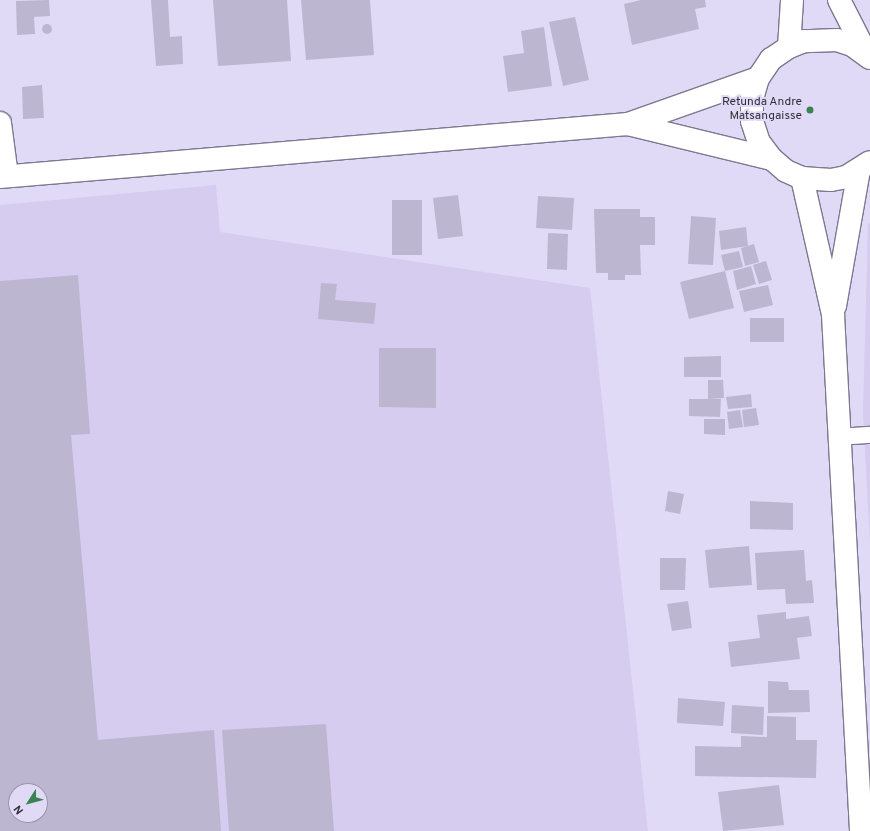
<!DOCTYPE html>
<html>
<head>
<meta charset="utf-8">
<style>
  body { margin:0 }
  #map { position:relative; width:870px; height:831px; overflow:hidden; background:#e1daf6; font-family:Overpass,sans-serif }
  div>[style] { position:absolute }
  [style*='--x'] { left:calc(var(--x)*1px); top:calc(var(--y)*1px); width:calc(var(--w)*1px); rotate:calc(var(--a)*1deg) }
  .built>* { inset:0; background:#d5ccef }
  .building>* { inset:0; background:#bdb6d1 }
  .round { border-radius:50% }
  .roads { filter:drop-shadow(1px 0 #7d7790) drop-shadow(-1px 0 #7d7790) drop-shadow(0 1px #7d7790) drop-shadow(0 -1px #7d7790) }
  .service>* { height:16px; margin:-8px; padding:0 8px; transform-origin:8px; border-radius:8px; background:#fff }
  .minor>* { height:22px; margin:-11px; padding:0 11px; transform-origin:11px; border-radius:11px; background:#fff }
  .secondary>* { height:22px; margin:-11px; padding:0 11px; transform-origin:11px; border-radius:11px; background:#fff }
  .dots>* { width:11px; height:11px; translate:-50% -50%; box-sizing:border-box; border:2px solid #e1daf6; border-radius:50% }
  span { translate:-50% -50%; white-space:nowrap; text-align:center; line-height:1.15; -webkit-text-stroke:4px #e1daf6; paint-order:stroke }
  .poi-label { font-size:12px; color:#33303b }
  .right { translate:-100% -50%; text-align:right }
  .north { position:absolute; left:8px; top:783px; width:40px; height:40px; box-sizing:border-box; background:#e1daf6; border:1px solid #9b96ab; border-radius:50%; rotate:234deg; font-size:11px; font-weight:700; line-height:16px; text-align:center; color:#33303b }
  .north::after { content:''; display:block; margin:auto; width:14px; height:18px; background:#378351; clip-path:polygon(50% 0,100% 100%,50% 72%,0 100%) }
</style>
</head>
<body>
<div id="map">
  <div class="built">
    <div style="clip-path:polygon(evenodd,216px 185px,220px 232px,590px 288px,648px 831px,0 831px,0 205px,216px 185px,16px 791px,40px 791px,40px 815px,16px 815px,16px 791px)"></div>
    <div style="clip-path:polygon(870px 222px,870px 544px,863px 413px,868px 224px)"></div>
  </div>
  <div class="building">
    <div style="clip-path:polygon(49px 0,50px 16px,34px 17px,35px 34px,17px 35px,16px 1px)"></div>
    <div style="clip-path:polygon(151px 0,168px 0,170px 37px,182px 36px,183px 64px,156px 66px)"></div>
    <div style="clip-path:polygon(213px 0,287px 0,291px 61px,218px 66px)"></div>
    <div style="clip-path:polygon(301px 0,370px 0,374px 55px,306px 60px)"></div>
    <div style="clip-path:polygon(641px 0,705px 0,706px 7px,695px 9px,699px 29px,632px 45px,624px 4px)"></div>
    <div style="clip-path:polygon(575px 17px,589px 80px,563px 86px,549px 22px)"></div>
    <div class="round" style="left:42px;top:24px;width:10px;height:10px"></div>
    <div style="clip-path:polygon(544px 27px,552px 86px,508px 92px,503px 56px,524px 53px,521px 31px)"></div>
    <div style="clip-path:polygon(42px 85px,44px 118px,23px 119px,22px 87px)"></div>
    <div style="clip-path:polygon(458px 195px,463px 236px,438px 239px,433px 198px)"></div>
    <div style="clip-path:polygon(538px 196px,574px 198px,572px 230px,536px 228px)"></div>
    <div style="clip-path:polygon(392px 200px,422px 200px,422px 255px,392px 255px)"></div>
    <div style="clip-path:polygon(594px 209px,640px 209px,640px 217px,655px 217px,655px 245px,640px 245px,641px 275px,625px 275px,625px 280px,608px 280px,608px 273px,596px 273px)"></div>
    <div style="clip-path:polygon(691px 216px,716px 218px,713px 265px,688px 264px)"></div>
    <div style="clip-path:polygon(746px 227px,748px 246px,721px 250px,719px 231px)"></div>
    <div style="clip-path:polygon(548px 233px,568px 234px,567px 270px,547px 269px)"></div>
    <div style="clip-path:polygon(754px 244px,759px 262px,745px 266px,741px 248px)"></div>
    <div style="clip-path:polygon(739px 251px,743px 267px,725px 271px,721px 255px)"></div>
    <div style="clip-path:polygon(766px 261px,772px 280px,759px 284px,753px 265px)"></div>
    <div style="clip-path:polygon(751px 266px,756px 284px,737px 290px,733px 271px)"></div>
    <div style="clip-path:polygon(725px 271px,734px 308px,689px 319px,680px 282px)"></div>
    <div style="clip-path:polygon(evenodd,78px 275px,90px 434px,71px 435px,98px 740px,214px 730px,221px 831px,0 831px,0 281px,78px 275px,16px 791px,40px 791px,40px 815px,16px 815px,16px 791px)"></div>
    <div style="clip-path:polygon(321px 283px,337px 284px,335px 300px,376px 303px,374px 324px,318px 319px)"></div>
    <div style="clip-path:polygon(768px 285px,773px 305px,744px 312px,739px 291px)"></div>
    <div style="clip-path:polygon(750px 318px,784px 318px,784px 342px,750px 342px)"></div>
    <div style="clip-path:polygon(379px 348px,436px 348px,436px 408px,379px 407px)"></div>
    <div style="clip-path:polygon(721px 356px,721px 377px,684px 377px,684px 357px)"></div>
    <div style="clip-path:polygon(708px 380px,723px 380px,724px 398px,708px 399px)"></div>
    <div style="clip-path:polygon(751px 394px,752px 407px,728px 409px,726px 397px)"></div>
    <div style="clip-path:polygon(689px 399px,721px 399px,720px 417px,689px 416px)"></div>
    <div style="clip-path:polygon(756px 408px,759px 425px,744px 427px,742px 410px)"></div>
    <div style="clip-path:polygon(740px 410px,743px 427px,729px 429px,727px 412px)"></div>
    <div style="clip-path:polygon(704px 419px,725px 419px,725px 435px,704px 434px)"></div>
    <div style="clip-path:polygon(668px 491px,684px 494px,680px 514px,665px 511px)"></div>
    <div style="clip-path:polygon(750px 501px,793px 503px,793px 530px,750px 529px)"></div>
    <div style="clip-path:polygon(749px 546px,752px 585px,709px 588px,705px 550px)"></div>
    <div style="clip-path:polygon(804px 550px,806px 581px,812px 580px,814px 603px,786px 604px,785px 589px,757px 590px,755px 553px)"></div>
    <div style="clip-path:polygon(660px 558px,686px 558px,685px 590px,660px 590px)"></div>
    <div style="clip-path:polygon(688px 601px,692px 628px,672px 631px,667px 604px)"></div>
    <div style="clip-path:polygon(786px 612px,786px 619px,809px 616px,812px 636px,797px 638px,800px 659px,731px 667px,728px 642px,760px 638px,757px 615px)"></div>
    <div style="clip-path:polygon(768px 681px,788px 682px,789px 690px,809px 690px,810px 712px,768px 713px)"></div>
    <div style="clip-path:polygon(678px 698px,725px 702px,723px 726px,677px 723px)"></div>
    <div style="clip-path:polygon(732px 705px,764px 707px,763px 735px,731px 733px)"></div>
    <div style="clip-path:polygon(767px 716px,796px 717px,796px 740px,817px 740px,816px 778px,695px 776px,695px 746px,741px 747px,741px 736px,767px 737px)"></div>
    <div style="clip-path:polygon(326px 724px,334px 831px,229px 831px,222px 730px)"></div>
    <div style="clip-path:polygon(779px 785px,784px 825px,723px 831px,718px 792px)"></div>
  </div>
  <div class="roads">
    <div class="service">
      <div style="--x:839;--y:437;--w:31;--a:-4"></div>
    </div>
    <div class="minor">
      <div style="--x:0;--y:123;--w:53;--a:82.5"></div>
      <div style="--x:802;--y:178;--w:140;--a:77.2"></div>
      <div style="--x:833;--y:315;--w:517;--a:86.89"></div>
      <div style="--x:835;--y:306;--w:138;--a:-80"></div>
    </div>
    <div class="secondary">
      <div style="--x:839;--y:0;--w:59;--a:63"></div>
      <div style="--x:789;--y:47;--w:47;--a:-86.3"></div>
      <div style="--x:870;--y:58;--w:22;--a:-144"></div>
      <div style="--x:852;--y:45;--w:16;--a:-162"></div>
      <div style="--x:837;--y:40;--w:33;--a:178"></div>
      <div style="--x:804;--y:41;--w:16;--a:158"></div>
      <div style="--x:789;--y:47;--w:22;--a:146"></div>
      <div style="--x:771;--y:59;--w:23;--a:124"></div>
      <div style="--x:758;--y:78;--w:22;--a:106"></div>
      <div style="--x:752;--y:99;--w:22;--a:90"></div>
      <div style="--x:752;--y:121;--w:22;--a:72"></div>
      <div style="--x:759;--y:142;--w:21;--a:53"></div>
      <div style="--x:772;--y:159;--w:18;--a:41"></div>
      <div style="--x:786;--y:171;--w:17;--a:24"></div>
      <div style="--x:802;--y:178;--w:29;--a:4"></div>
      <div style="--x:831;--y:180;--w:15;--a:-11"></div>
      <div style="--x:846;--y:177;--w:28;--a:-32"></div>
      <div style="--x:628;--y:124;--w:148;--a:13.7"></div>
      <div style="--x:0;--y:177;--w:630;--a:-4.82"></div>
      <div style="--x:628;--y:124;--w:138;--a:-19.5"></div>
    </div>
  </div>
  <div class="dots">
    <div style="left:810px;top:110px;background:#378351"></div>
  </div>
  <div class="poi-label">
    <span class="right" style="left:802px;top:110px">Retunda Andre<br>Matsangaisse</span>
  </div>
  <div class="north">N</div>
</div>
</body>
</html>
